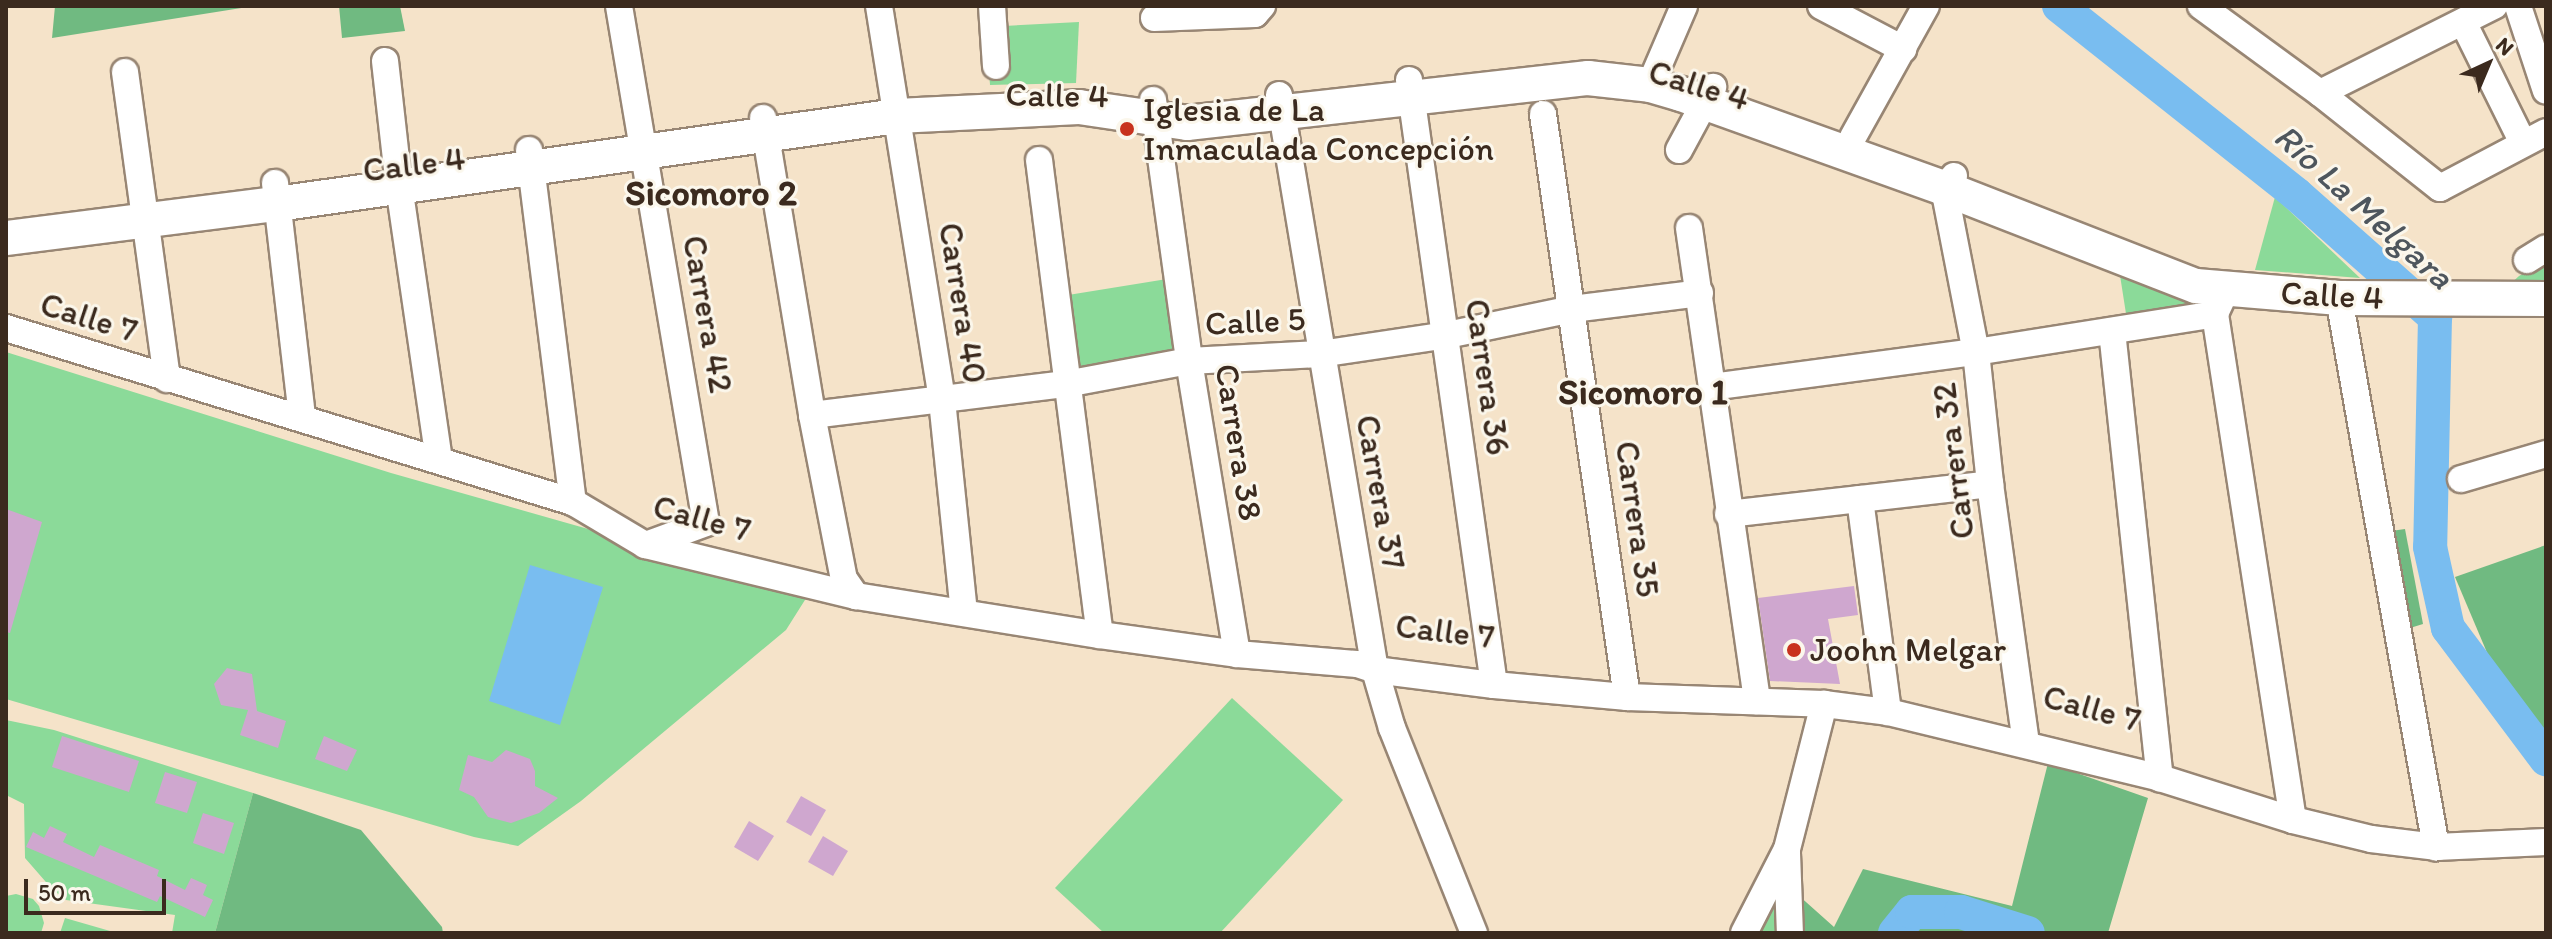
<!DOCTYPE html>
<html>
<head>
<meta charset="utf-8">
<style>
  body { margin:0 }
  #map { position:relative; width:2552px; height:939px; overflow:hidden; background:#f5e3c9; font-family:Itim,sans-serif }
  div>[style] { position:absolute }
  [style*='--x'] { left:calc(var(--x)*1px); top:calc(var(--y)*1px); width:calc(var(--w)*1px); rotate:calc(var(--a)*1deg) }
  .green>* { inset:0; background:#8bda99 }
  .forest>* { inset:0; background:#70ba81 }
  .water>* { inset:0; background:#79bdf0 }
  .river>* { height:34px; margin:-17px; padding:0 17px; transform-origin:17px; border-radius:17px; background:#79bdf0 }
  .building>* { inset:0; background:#cfa7cf }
  .roads { filter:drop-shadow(2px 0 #988674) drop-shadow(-2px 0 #988674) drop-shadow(0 2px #988674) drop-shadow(0 -2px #988674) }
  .minor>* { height:26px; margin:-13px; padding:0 13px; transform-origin:13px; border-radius:13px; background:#fff }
  .major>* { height:34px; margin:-17px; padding:0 17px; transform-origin:17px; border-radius:17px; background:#fff }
  .dots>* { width:22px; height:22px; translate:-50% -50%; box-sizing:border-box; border:4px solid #fbf7ec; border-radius:50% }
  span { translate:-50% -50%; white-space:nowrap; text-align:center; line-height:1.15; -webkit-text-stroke:6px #fbf7ec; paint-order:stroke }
  .street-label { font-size:34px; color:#3b2a1e }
  .poi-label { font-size:34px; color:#3b2a1e }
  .left { translate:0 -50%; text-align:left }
  .neighbourhood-label { font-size:36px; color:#3b2a1e; font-weight:700 }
  .water-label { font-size:36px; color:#4e565d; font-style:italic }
  .frame { position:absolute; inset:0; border:8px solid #3b2a1e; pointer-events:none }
  .north { position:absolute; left:2448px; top:24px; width:80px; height:80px; -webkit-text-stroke:6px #fbf7ec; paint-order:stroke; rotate:44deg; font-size:22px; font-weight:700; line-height:32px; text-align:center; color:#3b2a1e }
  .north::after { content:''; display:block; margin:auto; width:28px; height:36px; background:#3b2a1e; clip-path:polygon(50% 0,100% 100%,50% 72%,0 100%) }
  .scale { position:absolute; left:24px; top:879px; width:142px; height:36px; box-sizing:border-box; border:4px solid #3b2a1e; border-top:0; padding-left:10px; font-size:24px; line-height:28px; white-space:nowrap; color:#3b2a1e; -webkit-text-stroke:6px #fbf7ec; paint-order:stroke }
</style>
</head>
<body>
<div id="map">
  <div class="green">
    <div style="clip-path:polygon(1079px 22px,1076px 83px,990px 85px,989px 72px,1004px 26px)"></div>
    <div style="clip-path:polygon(2275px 197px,2360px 278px,2255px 270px)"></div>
    <div style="clip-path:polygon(2546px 260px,2546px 285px,2508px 286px,2519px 276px)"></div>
    <div style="clip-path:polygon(2119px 269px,2193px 298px,2192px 307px,2127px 320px)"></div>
    <div style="clip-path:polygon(1167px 279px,1177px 354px,1075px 370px,1062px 296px)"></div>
    <div style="clip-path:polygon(6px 352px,391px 473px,810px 592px,786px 630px,581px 801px,518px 846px,474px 837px,6px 699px)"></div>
    <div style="clip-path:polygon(1232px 698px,1343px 800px,1220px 933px,1104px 933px,1055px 888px)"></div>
    <div style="clip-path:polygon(6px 720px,54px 730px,253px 793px,215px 933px,172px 933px,175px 915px,66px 900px,52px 889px,25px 858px,24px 804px,6px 795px)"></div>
    <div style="clip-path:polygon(16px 894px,33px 899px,39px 906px,44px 923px,41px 933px,6px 933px,6px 896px)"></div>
    <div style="clip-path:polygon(1771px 896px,1779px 897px,1780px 933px,1753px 933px)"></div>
    <div style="clip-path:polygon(65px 918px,117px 933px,60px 933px)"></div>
  </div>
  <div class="forest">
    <div style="clip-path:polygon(55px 6px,254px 6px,52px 38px)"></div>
    <div style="clip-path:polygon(339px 6px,400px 6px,405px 31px,342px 38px)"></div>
    <div style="clip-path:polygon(2405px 529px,2423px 624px,2410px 628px,2391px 531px)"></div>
    <div style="clip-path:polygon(2546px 545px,2546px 740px,2491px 662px,2455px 577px)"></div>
    <div style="clip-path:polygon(2048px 763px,2148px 798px,2108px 933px,1800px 933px,1797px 894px,1834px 927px,1863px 869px,2012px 906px)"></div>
    <div style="clip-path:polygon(253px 793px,361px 830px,442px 927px,443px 933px,215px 933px)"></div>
  </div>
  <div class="water">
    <div style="clip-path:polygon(530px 565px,603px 587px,560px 725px,489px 701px)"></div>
  </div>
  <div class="river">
    <div style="--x:2059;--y:6;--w:303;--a:38.4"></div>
    <div style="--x:2296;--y:194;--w:186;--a:41.5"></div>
    <div style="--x:2435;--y:317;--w:230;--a:91.2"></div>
    <div style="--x:2430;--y:547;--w:83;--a:77.5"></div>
    <div style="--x:2448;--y:628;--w:164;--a:53.2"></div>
    <div style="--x:1895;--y:933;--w:27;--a:-51"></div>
    <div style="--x:1912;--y:912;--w:49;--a:0"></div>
    <div style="--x:1961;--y:912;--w:70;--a:17.4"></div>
  </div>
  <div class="building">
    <div style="clip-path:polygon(6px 509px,42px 522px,10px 633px,6px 632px)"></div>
    <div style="clip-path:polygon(1854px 586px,1858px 615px,1828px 619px,1840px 684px,1770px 681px,1758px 598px)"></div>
    <div style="clip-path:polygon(227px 668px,252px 674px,257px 711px,286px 721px,278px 748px,240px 735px,248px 710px,221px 705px,214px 684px)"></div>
    <div style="clip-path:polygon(62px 736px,139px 761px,129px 792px,52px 767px)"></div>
    <div style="clip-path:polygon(324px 736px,357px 750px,347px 771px,315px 759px)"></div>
    <div style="clip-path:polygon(506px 750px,530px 759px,535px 771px,535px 786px,558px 798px,539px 813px,511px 823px,488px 817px,474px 797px,459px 790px,468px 755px,492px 762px)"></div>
    <div style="clip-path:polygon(165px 772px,197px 782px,187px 813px,155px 803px)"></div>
    <div style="clip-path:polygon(801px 796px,826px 810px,811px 836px,786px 822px)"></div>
    <div style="clip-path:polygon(203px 813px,234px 823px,224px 854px,193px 843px)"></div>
    <div style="clip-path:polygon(749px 821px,774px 836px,758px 861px,734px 847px)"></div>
    <div style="clip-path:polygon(50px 826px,67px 834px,63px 842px,94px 857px,100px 845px,159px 870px,157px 876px,185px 890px,191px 878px,207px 885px,203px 895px,213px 900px,205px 917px,160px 896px,157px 902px,26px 847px,33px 832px,44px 838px)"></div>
    <div style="clip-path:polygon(823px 836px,848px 851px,833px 876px,808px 862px)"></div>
  </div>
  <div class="roads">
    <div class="minor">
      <div style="--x:619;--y:6;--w:524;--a:80.45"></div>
      <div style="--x:706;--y:523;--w:64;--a:159.9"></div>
      <div style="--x:879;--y:6;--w:399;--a:80.9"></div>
      <div style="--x:942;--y:400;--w:213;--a:84.1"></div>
      <div style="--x:992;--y:6;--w:60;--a:86.2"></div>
      <div style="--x:1821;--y:6;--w:93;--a:27.7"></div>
      <div style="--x:2201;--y:6;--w:147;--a:36.2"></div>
      <div style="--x:2320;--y:93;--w:153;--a:38.4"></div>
      <div style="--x:2440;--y:188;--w:120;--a:-27.8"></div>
      <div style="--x:2518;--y:6;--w:89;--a:71.8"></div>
      <div style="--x:1154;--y:18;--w:101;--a:-2.3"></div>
      <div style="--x:1255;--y:14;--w:11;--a:-49"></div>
      <div style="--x:2463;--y:22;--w:135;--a:63.6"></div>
      <div style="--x:385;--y:61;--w:126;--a:83.6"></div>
      <div style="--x:399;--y:186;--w:277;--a:81.7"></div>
      <div style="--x:125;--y:72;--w:310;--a:82.2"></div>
      <div style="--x:1409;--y:80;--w:611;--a:82"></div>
      <div style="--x:1650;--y:85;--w:86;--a:-66.7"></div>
      <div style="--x:2320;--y:93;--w:195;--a:-26.6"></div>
      <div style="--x:1279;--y:95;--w:583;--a:80.52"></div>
      <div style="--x:1375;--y:670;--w:60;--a:73.7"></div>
      <div style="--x:1392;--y:728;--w:221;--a:68.2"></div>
      <div style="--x:1153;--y:100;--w:263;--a:82.1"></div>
      <div style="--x:1189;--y:361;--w:297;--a:80.7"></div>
      <div style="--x:1543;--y:114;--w:589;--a:81.8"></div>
      <div style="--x:763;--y:118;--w:301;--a:80.6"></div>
      <div style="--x:812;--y:415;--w:167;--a:79"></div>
      <div style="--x:844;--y:579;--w:21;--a:55"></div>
      <div style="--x:1853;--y:137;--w:150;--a:-60.9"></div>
      <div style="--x:529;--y:150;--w:355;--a:82.9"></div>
      <div style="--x:1679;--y:150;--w:72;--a:-61.6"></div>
      <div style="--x:1039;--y:160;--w:479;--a:82.7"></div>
      <div style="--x:1954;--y:176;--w:16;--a:130"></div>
      <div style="--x:1944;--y:188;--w:167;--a:79"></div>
      <div style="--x:1976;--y:352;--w:133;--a:83.9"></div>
      <div style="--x:1990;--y:484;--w:261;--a:82.1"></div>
      <div style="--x:275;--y:183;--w:237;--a:83.4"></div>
      <div style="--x:1689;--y:228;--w:478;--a:81.8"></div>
      <div style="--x:2527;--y:260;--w:22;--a:-32"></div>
      <div style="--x:2227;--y:288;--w:29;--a:115"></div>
      <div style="--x:2215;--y:314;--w:512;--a:81.24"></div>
      <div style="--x:2339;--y:298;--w:558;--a:79.98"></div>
      <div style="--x:6;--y:328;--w:593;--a:17.06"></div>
      <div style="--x:573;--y:502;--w:84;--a:30.8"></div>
      <div style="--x:645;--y:545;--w:217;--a:13.6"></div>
      <div style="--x:856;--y:596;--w:247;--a:9.1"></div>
      <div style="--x:1100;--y:635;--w:138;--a:7.9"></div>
      <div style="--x:1237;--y:654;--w:120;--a:4.8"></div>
      <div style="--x:1357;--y:664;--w:19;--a:18"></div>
      <div style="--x:1375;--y:670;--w:120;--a:7.2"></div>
      <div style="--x:1494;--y:685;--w:134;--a:5.2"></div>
      <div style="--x:1627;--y:697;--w:197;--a:2"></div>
      <div style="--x:1824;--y:704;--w:64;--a:7.1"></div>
      <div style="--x:1888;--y:712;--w:280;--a:13.6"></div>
      <div style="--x:2160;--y:778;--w:139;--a:17.5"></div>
      <div style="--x:2293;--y:820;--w:80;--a:13.7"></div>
      <div style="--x:2371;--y:839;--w:65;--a:7"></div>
      <div style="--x:2436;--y:847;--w:110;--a:-2.6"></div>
      <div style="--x:2112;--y:331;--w:450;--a:83.9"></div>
      <div style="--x:1712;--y:387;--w:266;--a:-7.6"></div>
      <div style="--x:1976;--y:352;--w:242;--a:-9"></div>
      <div style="--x:812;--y:415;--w:256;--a:-7"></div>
      <div style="--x:1066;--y:384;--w:125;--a:-10.6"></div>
      <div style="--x:1189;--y:361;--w:131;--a:-3.1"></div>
      <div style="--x:1320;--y:354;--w:128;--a:-8.5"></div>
      <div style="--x:1447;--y:335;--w:128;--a:-11.7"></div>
      <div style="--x:1572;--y:309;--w:129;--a:-7.1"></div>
      <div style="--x:2461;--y:479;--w:89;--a:-16.4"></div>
      <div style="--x:1860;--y:499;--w:215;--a:82.5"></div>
      <div style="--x:1728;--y:514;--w:264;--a:-6.5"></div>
      <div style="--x:1787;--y:853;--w:80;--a:87.9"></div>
      <div style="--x:1744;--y:933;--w:94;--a:-62.9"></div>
      <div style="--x:1787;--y:849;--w:150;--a:-75.7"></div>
    </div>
    <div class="major">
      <div style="--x:6;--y:238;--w:273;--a:-7.2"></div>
      <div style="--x:277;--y:204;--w:626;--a:-8.08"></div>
      <div style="--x:897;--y:116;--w:182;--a:-2.8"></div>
      <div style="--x:1079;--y:107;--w:109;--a:8.4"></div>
      <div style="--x:1187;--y:123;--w:404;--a:-6.4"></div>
      <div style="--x:1588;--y:78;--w:62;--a:6.4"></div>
      <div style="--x:1650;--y:85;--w:32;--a:16"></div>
      <div style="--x:1681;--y:94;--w:279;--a:19.7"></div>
      <div style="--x:1944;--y:188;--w:270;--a:21.3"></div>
      <div style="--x:2196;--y:286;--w:144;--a:4.8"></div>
      <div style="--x:2339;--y:298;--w:207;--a:0.3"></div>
    </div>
  </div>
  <div class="dots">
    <div style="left:1127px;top:129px;background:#c8321e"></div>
    <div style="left:1794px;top:650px;background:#c8321e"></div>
  </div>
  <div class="street-label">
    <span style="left:1699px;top:85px;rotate:17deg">Calle 4</span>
    <span style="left:1057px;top:95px;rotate:1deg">Calle 4</span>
    <span style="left:414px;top:164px;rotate:-7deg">Calle 4</span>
    <span style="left:2332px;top:295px;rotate:3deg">Calle 4</span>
    <span style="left:963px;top:303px;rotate:81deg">Carrera 40</span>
    <span style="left:708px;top:314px;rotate:80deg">Carrera 42</span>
    <span style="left:89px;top:317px;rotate:17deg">Calle 7</span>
    <span style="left:1255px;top:321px;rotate:-3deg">Calle 5</span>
    <span style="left:1488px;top:377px;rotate:82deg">Carrera 36</span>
    <span style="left:1239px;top:442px;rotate:81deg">Carrera 38</span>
    <span style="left:1953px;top:461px;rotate:-97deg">Carrera 32</span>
    <span style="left:1381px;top:492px;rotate:80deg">Carrera 37</span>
    <span style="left:702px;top:518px;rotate:15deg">Calle 7</span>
    <span style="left:1638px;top:519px;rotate:82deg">Carrera 35</span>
    <span style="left:1445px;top:631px;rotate:7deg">Calle 7</span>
    <span style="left:2092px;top:708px;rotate:15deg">Calle 7</span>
  </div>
  <div class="poi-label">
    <span class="left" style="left:1143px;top:129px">Iglesia de La<br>Inmaculada Concepción</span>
    <span class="left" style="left:1810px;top:650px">Joohn Melgar</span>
  </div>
  <div class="neighbourhood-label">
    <span style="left:711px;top:193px">Sicomoro 2</span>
    <span style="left:1643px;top:392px">Sicomoro 1</span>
  </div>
  <div class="water-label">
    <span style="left:2364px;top:206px;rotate:42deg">Río La Melgara</span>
  </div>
  <div class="frame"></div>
  <div class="north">N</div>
  <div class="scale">50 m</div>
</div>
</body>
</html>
